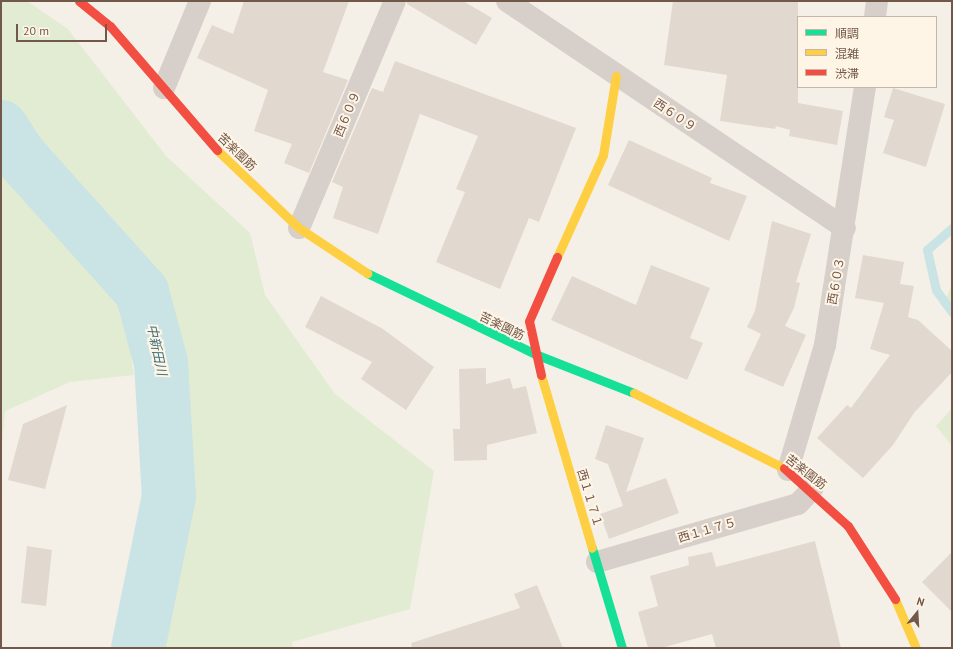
<!DOCTYPE html>
<html>
<head>
<meta charset="utf-8">
<style>
  body { margin:0 }
  #map { position:relative; width:953px; height:649px; overflow:hidden; background:#f5f0e7; font-family:"PT Sans","Noto Sans JP",sans-serif }
  div>[style] { position:absolute }
  [style*='--x'] { left:calc(var(--x)*1px); top:calc(var(--y)*1px); width:calc(var(--w)*1px); rotate:calc(var(--a)*1deg) }
  .green>* { inset:0; background:#e1ecd2 }
  .stream>* { height:9px; margin:-4.5px; padding:0 4.5px; transform-origin:4.5px; border-radius:4.5px; background:#cae3e5 }
  .river>* { height:54px; margin:-27px; padding:0 27px; transform-origin:27px; border-radius:27px; background:#cae3e5 }
  .building>* { inset:0; background:#e1d8cf }
  .street>* { height:22px; margin:-11px; padding:0 11px; transform-origin:11px; border-radius:11px; background:#d7cfc9 }
  .fast>* { height:9px; margin:-4.5px; padding:0 4.5px; transform-origin:4.5px; border-radius:4.5px; background:#16e098 }
  .slow>* { height:9px; margin:-4.5px; padding:0 4.5px; transform-origin:4.5px; border-radius:4.5px; background:#ffcf43 }
  .jam>* { height:9px; margin:-4.5px; padding:0 4.5px; transform-origin:4.5px; border-radius:4.5px; background:#f24e42 }
  span { translate:-50% -50%; white-space:nowrap; text-align:center; line-height:1.15; -webkit-text-stroke:4px #fff5e7; paint-order:stroke }
  .street-label { font-size:12px; color:#725849 }
  .water-label { font-size:13px; color:#41737e; font-style:italic }
  .frame { position:absolute; inset:0; border:2px solid #725849; pointer-events:none }
  .legend { position:absolute; left:797px; top:16px; width:140px; height:72px; box-sizing:border-box; background:#fff5e7; border:1px solid #c7b6a8; margin:0; padding:5px 7px; list-style:none; font-size:12px; color:#725849 }
  .legend li { display:flex; align-items:center; gap:8px; height:20px }
  .legend b { width:20px; border:1px solid #c7b6a8 }
  .north { position:absolute; left:897px; top:593px; width:40px; height:40px; -webkit-text-stroke:3px #fff5e7; paint-order:stroke; rotate:18deg; font-size:11px; font-weight:700; line-height:16px; text-align:center; color:#725849 }
  .north::after { content:''; display:block; margin:auto; width:14px; height:18px; background:#725849; clip-path:polygon(50% 0,100% 100%,50% 72%,0 100%) }
  .scale { position:absolute; left:16px; top:24px; width:91px; height:18px; box-sizing:border-box; border:2px solid #725849; border-top:0; padding-left:5px; font-size:12px; line-height:14px; white-space:nowrap; color:#725849; -webkit-text-stroke:3px #fff5e7; paint-order:stroke }
</style>
</head>
<body>
<div id="map">
  <div class="green">
    <div style="clip-path:polygon(1px 1px,27px 1px,68px 29px,166px 156px,250px 233px,265px 295px,335px 394px,434px 471px,410px 609px,292px 642px,293px 648px,117px 648px,124px 587px,187px 480px,157px 320px,126px 319px,134px 375px,70px 382px,5px 411px,1px 456px)"></div>
    <div style="clip-path:polygon(952px 284px,952px 311px,944px 303px)"></div>
    <div style="clip-path:polygon(952px 408px,952px 446px,936px 426px)"></div>
  </div>
  <div class="stream">
    <div style="--x:952;--y:228;--w:33;--a:139"></div>
    <div style="--x:927;--y:250;--w:41;--a:77.3"></div>
    <div style="--x:936;--y:290;--w:27;--a:54"></div>
  </div>
  <div class="river">
    <div style="--x:1;--y:127;--w:35;--a:57"></div>
    <div style="--x:20;--y:156;--w:183;--a:48.1"></div>
    <div style="--x:142;--y:292;--w:73;--a:75"></div>
    <div style="--x:161;--y:363;--w:133;--a:86.6"></div>
    <div style="--x:169;--y:496;--w:155;--a:101.5"></div>
  </div>
  <div class="building">
    <div style="clip-path:polygon(244px 1px,349px 1px,323px 72px,348px 80px,309px 173px,284px 163px,292px 144px,254px 131px,268px 90px,197px 58px,212px 25px,233px 34px)"></div>
    <div style="clip-path:polygon(407px 1px,463px 1px,492px 18px,476px 45px,407px 4px)"></div>
    <div style="clip-path:polygon(673px 1px,798px 1px,798px 103px,843px 111px,837px 145px,789px 136px,790px 130px,776px 126px,775px 129px,720px 121px,727px 75px,664px 65px)"></div>
    <div style="clip-path:polygon(395px 61px,576px 128px,539px 222px,529px 218px,500px 289px,436px 262px,465px 192px,456px 189px,478px 136px,420px 114px,378px 234px,333px 218px,343px 187px,332px 182px,372px 88px,383px 92px)"></div>
    <div style="clip-path:polygon(893px 88px,945px 104px,926px 167px,883px 153px,894px 120px,884px 117px)"></div>
    <div style="clip-path:polygon(629px 140px,712px 178px,710px 183px,747px 196px,729px 241px,608px 185px)"></div>
    <div style="clip-path:polygon(772px 221px,811px 234px,796px 282px,800px 283px,794px 308px,785px 326px,806px 335px,783px 387px,744px 370px,761px 334px,747px 327px,755px 311px)"></div>
    <div style="clip-path:polygon(863px 255px,904px 262px,900px 284px,914px 286px,908px 317px,918px 320px,952px 351px,952px 372px,914px 413px,893px 445px,863px 478px,817px 438px,847px 405px,851px 408px,890px 355px,870px 349px,884px 303px,855px 298px)"></div>
    <div style="clip-path:polygon(651px 265px,710px 288px,690px 338px,703px 343px,687px 380px,551px 320px,572px 276px,636px 305px)"></div>
    <div style="clip-path:polygon(321px 296px,383px 329px,434px 367px,406px 410px,361px 379px,372px 362px,305px 327px)"></div>
    <div style="clip-path:polygon(486px 368px,486px 384px,510px 378px,513px 389px,526px 386px,537px 433px,487px 445px,487px 460px,454px 461px,453px 429px,460px 429px,459px 369px)"></div>
    <div style="clip-path:polygon(67px 405px,45px 489px,8px 480px,23px 424px)"></div>
    <div style="clip-path:polygon(606px 425px,644px 438px,626px 492px,666px 478px,679px 513px,609px 539px,600px 514px,623px 506px,608px 464px,595px 459px)"></div>
    <div style="clip-path:polygon(815px 541px,841px 648px,716px 648px,712px 634px,661px 648px,648px 648px,638px 612px,658px 606px,650px 576px,689px 565px,688px 557px,712px 552px,716px 567px)"></div>
    <div style="clip-path:polygon(27px 546px,52px 550px,46px 606px,21px 603px)"></div>
    <div style="clip-path:polygon(952px 552px,952px 612px,922px 582px)"></div>
    <div style="clip-path:polygon(537px 585px,563px 648px,412px 648px,411px 643px,520px 608px,514px 594px)"></div>
  </div>
  <div class="street">
    <div style="--x:507;--y:1;--w:407;--a:33.9"></div>
    <div style="--x:875;--y:17;--w:16;--a:-83"></div>
    <div style="--x:164;--y:88;--w:94;--a:-67.5"></div>
    <div style="--x:299;--y:228;--w:246;--a:-67.1"></div>
    <div style="--x:788;--y:470;--w:130;--a:-73.5"></div>
    <div style="--x:825;--y:345;--w:261;--a:-81.2"></div>
    <div style="--x:597;--y:562;--w:209;--a:-16.1"></div>
    <div style="--x:798;--y:504;--w:21;--a:-47"></div>
  </div>
  <div class="fast">
    <div style="--x:367;--y:273;--w:187;--a:25.7"></div>
    <div style="--x:535;--y:354;--w:106;--a:21.5"></div>
    <div style="--x:592;--y:548;--w:104;--a:73.3"></div>
  </div>
  <div class="slow">
    <div style="--x:217;--y:150;--w:113;--a:43.6"></div>
    <div style="--x:299;--y:228;--w:82;--a:33.5"></div>
    <div style="--x:557;--y:257;--w:112;--a:-65.7"></div>
    <div style="--x:603;--y:155;--w:80;--a:-80.7"></div>
    <div style="--x:541;--y:375;--w:180;--a:73.6"></div>
    <div style="--x:634;--y:393;--w:168;--a:26.6"></div>
    <div style="--x:895;--y:599;--w:53;--a:66.8"></div>
  </div>
  <div class="jam">
    <div style="--x:79;--y:1;--w:40;--a:39"></div>
    <div style="--x:110;--y:26;--w:164;--a:49.2"></div>
    <div style="--x:541;--y:375;--w:55;--a:-102.5"></div>
    <div style="--x:529;--y:321;--w:70;--a:-66.4"></div>
    <div style="--x:784;--y:468;--w:86;--a:42.2"></div>
    <div style="--x:848;--y:526;--w:87;--a:57.2"></div>
  </div>
  <div class="street-label">
    <span style="left:347px;top:114px;rotate:-67deg">西６０９</span>
    <span style="left:675px;top:115px;rotate:34deg">西６０９</span>
    <span style="left:237px;top:152px;rotate:44deg">苦楽園筋</span>
    <span style="left:836px;top:281px;rotate:-80deg">西６０３</span>
    <span style="left:502px;top:326px;rotate:26deg">苦楽園筋</span>
    <span style="left:806px;top:472px;rotate:38deg">苦楽園筋</span>
    <span style="left:590px;top:498px;rotate:73deg">西１１７１</span>
    <span style="left:707px;top:530px;rotate:-16deg">西１１７５</span>
  </div>
  <div class="water-label">
    <span style="left:156px;top:350px;rotate:78deg">中新田川</span>
  </div>
  <div class="frame"></div>
  <ul class="legend">
  <li><b style="height:5px;background:#16e098"></b>順調</li>
  <li><b style="height:5px;background:#ffcf43"></b>混雑</li>
  <li><b style="height:5px;background:#f24e42"></b>渋滞</li>
  </ul>
  <div class="north">N</div>
  <div class="scale">20 m</div>
</div>
</body>
</html>
